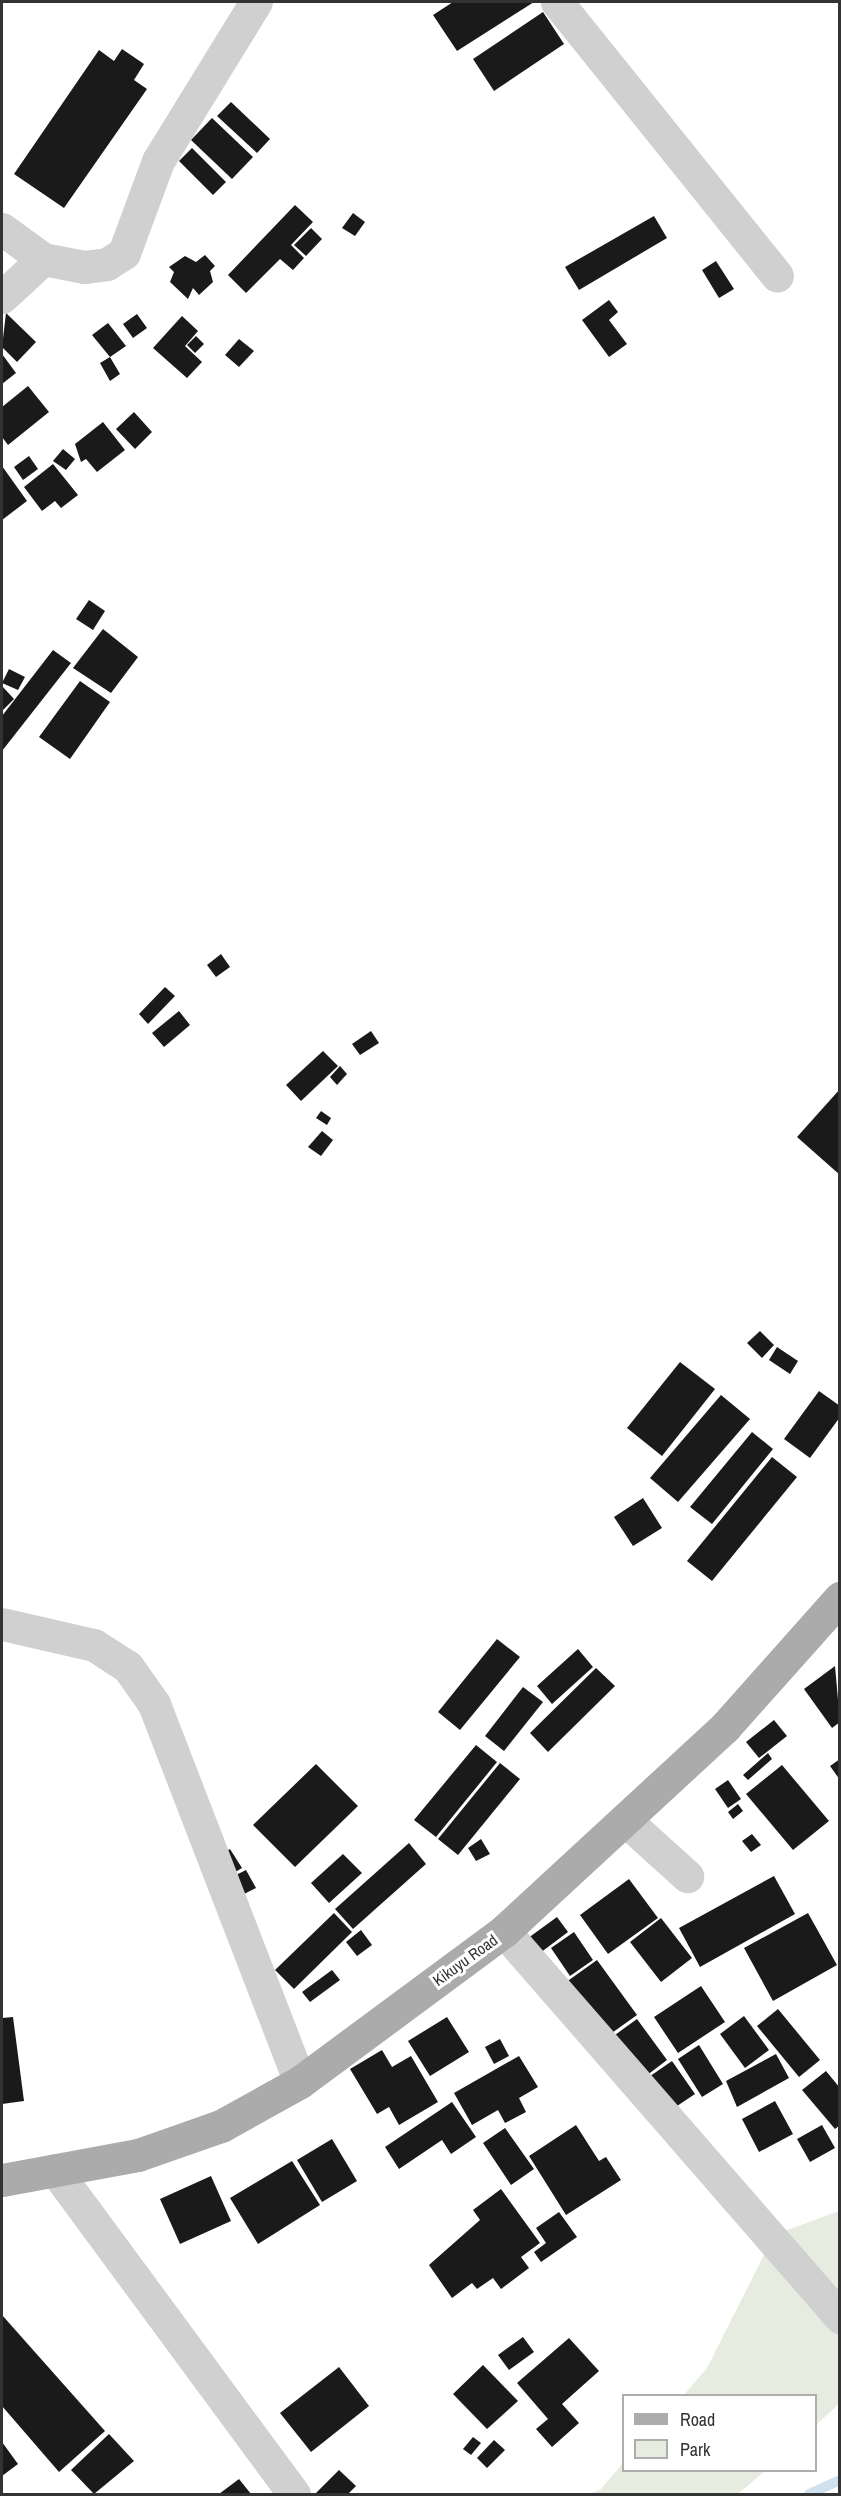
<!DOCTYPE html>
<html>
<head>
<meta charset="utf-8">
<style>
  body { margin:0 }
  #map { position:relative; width:841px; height:2496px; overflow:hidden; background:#fff; font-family:"Archivo Narrow",sans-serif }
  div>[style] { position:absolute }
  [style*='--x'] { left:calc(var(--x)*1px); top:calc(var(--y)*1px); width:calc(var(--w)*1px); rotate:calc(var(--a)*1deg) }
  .green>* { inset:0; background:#e6ecdf }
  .stream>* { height:10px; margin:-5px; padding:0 5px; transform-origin:5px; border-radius:5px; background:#cfe2ee }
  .building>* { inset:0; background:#1a1a1a }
  .minor>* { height:33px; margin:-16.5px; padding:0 16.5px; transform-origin:16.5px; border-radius:16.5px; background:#d0d0d0 }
  .major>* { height:33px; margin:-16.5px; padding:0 16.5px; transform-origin:16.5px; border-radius:16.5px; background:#ababab }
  span { translate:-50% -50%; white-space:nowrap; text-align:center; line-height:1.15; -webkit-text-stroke:6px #fff; paint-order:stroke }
  .street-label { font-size:16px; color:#333 }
  .frame { position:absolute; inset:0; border:3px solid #333; pointer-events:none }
  .legend { position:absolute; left:622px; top:2394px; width:195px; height:78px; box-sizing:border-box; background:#fff; border:2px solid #adadad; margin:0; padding:8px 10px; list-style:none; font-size:18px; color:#333 }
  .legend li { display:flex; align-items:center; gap:12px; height:30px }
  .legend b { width:30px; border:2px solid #adadad }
</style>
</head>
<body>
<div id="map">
  <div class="green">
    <div style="clip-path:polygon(839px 2211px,839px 2404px,816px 2425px,816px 2396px,683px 2396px,707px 2368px,774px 2235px)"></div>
    <div style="clip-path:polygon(623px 2463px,624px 2470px,765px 2471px,738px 2494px,588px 2494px,600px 2490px)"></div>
  </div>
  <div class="stream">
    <div style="--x:809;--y:2494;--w:34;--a:-24"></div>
  </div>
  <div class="building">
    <div style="clip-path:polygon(453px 2px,534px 2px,457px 51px,433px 15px)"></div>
    <div style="clip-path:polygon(543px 12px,564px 44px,494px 91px,473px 59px)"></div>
    <div style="clip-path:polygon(122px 49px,144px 64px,134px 80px,147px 89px,64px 208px,14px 174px,99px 50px,114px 61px)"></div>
    <div style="clip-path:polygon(231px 102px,270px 139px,257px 153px,217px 116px)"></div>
    <div style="clip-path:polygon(212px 118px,253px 157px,232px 179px,191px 140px)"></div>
    <div style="clip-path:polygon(192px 148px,226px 182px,213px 195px,179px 161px)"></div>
    <div style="clip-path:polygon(295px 205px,313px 222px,291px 245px,304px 258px,293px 270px,280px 259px,246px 293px,228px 275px)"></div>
    <div style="clip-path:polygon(353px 213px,365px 222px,355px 236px,342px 228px)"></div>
    <div style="clip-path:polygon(654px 216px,667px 238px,579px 290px,565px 267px)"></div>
    <div style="clip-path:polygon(311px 228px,322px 239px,306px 256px,294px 245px)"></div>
    <div style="clip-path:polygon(205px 255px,215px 266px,210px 271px,213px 282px,199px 295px,193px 288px,188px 299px,170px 282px,174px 272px,169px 267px,185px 256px,196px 262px)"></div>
    <div style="clip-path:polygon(716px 261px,734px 289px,719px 298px,702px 270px)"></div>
    <div style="clip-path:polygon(609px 300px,618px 312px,609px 320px,627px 344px,609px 357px,582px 320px)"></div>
    <div style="clip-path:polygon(6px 313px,36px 342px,17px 362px,2px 347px)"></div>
    <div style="clip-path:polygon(137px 314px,147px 328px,133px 338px,123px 324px)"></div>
    <div style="clip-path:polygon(182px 316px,198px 331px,185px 346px,202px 362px,187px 378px,153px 348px)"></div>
    <div style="clip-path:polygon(108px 323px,126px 346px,110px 357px,120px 374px,110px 381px,100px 363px,110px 357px,92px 335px)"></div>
    <div style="clip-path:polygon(196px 336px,204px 344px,195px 353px,187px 345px)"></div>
    <div style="clip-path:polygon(239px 339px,254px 351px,239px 367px,225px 355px)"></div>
    <div style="clip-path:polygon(2px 354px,16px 373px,2px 384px)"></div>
    <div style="clip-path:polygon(28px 386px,49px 412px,8px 445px,2px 437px,2px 407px)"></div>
    <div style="clip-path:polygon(134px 412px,152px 432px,135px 449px,116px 429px)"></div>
    <div style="clip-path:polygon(103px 422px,125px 450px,97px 472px,86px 459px,81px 462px,75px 444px)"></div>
    <div style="clip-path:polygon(63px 449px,75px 459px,66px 470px,53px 461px)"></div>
    <div style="clip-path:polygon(29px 456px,38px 469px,23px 480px,14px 467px)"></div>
    <div style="clip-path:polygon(53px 464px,78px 495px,61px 508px,55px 501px,42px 511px,24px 487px)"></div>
    <div style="clip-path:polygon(2px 466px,27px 501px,2px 520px)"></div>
    <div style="clip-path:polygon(89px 600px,105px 611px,93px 630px,76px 619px)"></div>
    <div style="clip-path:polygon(103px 629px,138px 657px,111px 693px,73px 668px)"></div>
    <div style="clip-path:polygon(53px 650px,71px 663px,2px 751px,2px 716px)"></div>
    <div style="clip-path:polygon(9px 669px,25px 677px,18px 690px,2px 683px)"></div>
    <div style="clip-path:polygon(80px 681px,110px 702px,70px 759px,39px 737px)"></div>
    <div style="clip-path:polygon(2px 686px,14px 699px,2px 711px)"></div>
    <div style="clip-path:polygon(221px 954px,230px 967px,216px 977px,207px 965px)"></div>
    <div style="clip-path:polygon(165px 987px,175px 996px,148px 1024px,139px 1014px)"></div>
    <div style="clip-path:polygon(179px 1011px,190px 1025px,164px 1047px,152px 1033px)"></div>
    <div style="clip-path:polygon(371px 1031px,379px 1043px,360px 1055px,352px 1044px)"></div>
    <div style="clip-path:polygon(323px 1051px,338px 1066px,301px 1101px,286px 1085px)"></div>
    <div style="clip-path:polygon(340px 1066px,347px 1074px,337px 1085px,330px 1077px)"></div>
    <div style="clip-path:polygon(840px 1089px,840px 1175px,797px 1137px)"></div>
    <div style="clip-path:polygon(321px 1111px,331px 1118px,327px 1125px,316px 1118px)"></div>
    <div style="clip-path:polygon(322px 1131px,333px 1140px,321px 1156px,308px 1147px)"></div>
    <div style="clip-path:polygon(760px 1331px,774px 1345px,762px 1358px,747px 1343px)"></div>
    <div style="clip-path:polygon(777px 1347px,798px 1361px,790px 1374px,769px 1360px)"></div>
    <div style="clip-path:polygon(680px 1362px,715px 1389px,662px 1456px,627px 1428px)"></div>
    <div style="clip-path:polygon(819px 1391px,840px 1406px,840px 1417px,810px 1458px,784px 1439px)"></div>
    <div style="clip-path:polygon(721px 1395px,750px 1419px,678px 1502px,650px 1478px)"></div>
    <div style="clip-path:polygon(752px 1432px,773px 1449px,712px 1524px,690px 1507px)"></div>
    <div style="clip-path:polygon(772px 1457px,797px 1477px,712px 1581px,687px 1561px)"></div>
    <div style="clip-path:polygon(643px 1498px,662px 1528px,633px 1546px,614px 1517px)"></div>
    <div style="clip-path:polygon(497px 1639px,520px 1657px,460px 1730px,438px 1712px)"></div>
    <div style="clip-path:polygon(578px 1649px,593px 1667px,552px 1704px,537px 1686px)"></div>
    <div style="clip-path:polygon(835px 1666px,840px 1722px,832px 1728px,804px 1689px)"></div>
    <div style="clip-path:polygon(596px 1668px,615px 1686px,548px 1752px,530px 1733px)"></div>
    <div style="clip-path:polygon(523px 1687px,543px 1702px,504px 1751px,485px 1736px)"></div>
    <div style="clip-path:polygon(774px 1720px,787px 1736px,759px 1758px,746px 1742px)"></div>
    <div style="clip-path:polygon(476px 1745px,497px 1762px,436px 1837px,414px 1820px)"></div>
    <div style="clip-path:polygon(768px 1753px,772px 1759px,748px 1780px,743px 1775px)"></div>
    <div style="clip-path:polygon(840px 1759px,840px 1780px,830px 1766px)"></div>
    <div style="clip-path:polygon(500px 1763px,520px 1779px,458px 1855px,438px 1839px)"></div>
    <div style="clip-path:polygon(316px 1764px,358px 1806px,295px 1867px,253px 1825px)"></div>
    <div style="clip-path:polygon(782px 1765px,829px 1821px,793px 1850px,746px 1794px)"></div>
    <div style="clip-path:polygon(728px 1780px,741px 1799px,728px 1808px,715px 1789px)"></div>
    <div style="clip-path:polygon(738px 1804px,743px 1811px,733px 1819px,728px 1812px)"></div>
    <div style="clip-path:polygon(752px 1834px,761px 1845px,751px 1852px,742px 1841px)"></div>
    <div style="clip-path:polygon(481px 1839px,490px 1854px,476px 1861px,468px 1848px)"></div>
    <div style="clip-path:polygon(409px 1843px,426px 1864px,353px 1929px,335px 1909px)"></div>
    <div style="clip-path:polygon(230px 1849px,242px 1868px,227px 1877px,215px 1858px)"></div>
    <div style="clip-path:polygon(343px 1854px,362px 1873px,329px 1903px,311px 1883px)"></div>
    <div style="clip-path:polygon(246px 1870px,256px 1888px,244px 1894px,234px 1876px)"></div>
    <div style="clip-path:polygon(774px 1876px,795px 1914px,700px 1967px,679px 1928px)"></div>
    <div style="clip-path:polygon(629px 1879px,658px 1918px,608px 1954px,580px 1915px)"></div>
    <div style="clip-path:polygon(334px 1913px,352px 1932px,294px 1989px,275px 1970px)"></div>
    <div style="clip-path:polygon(808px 1913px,837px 1965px,773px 2001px,744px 1948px)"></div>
    <div style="clip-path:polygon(557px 1917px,568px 1932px,536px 1956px,524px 1941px)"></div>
    <div style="clip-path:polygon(661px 1918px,692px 1958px,661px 1982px,630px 1942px)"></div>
    <div style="clip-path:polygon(361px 1930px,372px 1945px,357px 1956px,346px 1942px)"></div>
    <div style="clip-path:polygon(574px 1932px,593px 1960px,570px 1976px,551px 1948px)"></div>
    <div style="clip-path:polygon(597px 1960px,637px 2015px,602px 2040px,562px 1985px)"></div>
    <div style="clip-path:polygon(332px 1970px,340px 1980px,310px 2002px,302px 1992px)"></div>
    <div style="clip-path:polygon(701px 1986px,725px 2022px,678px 2053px,654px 2017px)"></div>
    <div style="clip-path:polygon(778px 2009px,820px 2060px,799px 2077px,757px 2026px)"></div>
    <div style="clip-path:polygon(744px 2016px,769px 2050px,745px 2068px,720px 2034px)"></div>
    <div style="clip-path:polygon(13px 2017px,24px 2101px,2px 2104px,2px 2018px)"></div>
    <div style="clip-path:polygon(447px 2017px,469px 2052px,430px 2076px,408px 2041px)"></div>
    <div style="clip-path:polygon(637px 2019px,667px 2060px,638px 2082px,608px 2040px)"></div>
    <div style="clip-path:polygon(500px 2039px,509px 2056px,494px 2064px,485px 2047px)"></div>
    <div style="clip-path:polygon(699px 2045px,723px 2084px,702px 2097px,678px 2059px)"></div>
    <div style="clip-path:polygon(382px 2050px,392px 2067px,411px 2056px,438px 2102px,399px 2125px,389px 2107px,377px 2114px,350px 2069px)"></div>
    <div style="clip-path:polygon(776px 2054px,789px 2078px,737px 2107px,726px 2081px)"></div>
    <div style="clip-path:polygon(519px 2056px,538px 2087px,519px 2098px,526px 2112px,505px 2123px,498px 2110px,472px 2125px,454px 2093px)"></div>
    <div style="clip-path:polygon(672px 2061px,695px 2094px,665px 2114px,643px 2081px)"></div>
    <div style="clip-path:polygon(826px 2071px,840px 2088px,840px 2125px,835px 2129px,802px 2090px)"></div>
    <div style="clip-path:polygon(775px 2101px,793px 2134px,759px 2152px,742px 2119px)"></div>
    <div style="clip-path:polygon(452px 2102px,476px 2137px,451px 2154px,442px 2140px,399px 2169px,385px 2147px)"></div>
    <div style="clip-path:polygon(576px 2125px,599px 2161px,606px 2157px,621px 2180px,566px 2215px,529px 2156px)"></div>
    <div style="clip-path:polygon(822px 2125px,835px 2148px,810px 2162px,797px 2139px)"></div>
    <div style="clip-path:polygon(505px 2128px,534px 2169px,511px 2185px,483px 2143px)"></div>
    <div style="clip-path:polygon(332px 2139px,357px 2181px,322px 2202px,297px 2160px)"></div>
    <div style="clip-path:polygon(292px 2161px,320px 2205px,258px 2244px,230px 2198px)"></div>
    <div style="clip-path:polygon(211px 2176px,231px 2221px,180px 2244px,160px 2199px)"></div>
    <div style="clip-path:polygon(501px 2189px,540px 2243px,521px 2257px,529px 2268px,501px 2289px,493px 2278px,477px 2289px,472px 2283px,452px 2298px,429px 2265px,480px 2220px,473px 2210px)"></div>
    <div style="clip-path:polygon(559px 2212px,577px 2237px,541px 2262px,534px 2252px,546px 2243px,536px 2228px)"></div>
    <div style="clip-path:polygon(2px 2315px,105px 2431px,59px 2472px,2px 2406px)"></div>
    <div style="clip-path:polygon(523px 2337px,534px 2352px,509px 2370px,498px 2355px)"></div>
    <div style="clip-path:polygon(569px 2338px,599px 2371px,562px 2404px,579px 2423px,552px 2447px,536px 2429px,548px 2419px,517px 2383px)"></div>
    <div style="clip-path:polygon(483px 2365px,518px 2401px,487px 2429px,453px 2394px)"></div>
    <div style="clip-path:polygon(339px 2367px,369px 2406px,311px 2452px,280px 2413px)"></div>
    <div style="clip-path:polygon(109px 2434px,134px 2461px,94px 2494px,71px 2470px)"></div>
    <div style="clip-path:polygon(473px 2437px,481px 2443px,471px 2455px,463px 2449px)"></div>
    <div style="clip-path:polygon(494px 2440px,505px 2450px,487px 2468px,477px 2458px)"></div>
    <div style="clip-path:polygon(2px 2442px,18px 2464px,2px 2476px)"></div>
    <div style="clip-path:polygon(339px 2470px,356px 2486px,348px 2494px,315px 2494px)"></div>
    <div style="clip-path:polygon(239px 2479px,251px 2494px,219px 2494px)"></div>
  </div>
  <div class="minor">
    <div style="--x:557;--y:2;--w:351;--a:51.2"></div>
    <div style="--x:2;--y:229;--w:51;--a:36.2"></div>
    <div style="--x:43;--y:259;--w:42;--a:11"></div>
    <div style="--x:84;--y:267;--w:23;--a:-7"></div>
    <div style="--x:107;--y:264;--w:20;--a:-33"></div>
    <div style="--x:124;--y:253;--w:98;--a:-69.7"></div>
    <div style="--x:158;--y:161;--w:187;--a:-58.4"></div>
    <div style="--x:2;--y:297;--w:56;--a:-42.8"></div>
    <div style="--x:2;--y:1624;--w:94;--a:12.9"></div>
    <div style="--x:94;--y:1645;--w:40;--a:32.9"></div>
    <div style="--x:128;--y:1667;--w:45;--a:54.9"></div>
    <div style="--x:154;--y:1704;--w:405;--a:68.9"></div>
    <div style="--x:625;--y:1820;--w:84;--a:42.1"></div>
    <div style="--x:504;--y:1931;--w:512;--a:48.96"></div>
    <div style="--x:55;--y:2170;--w:403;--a:53.6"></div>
  </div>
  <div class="major">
    <div style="--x:2;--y:2180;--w:138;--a:-10.4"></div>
    <div style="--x:138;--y:2155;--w:88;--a:-19.3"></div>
    <div style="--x:221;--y:2126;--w:90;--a:-29.1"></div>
    <div style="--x:300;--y:2082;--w:254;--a:-36.5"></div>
    <div style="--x:504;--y:1931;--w:301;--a:-42.7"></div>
    <div style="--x:725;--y:1727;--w:173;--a:-48.3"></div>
  </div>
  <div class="street-label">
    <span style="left:465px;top:1960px;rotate:-36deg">Kikuyu Road</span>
  </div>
  <div class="frame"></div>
  <ul class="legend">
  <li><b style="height:8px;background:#ababab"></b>Road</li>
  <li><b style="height:16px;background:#e6ecdf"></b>Park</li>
  </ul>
</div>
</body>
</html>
